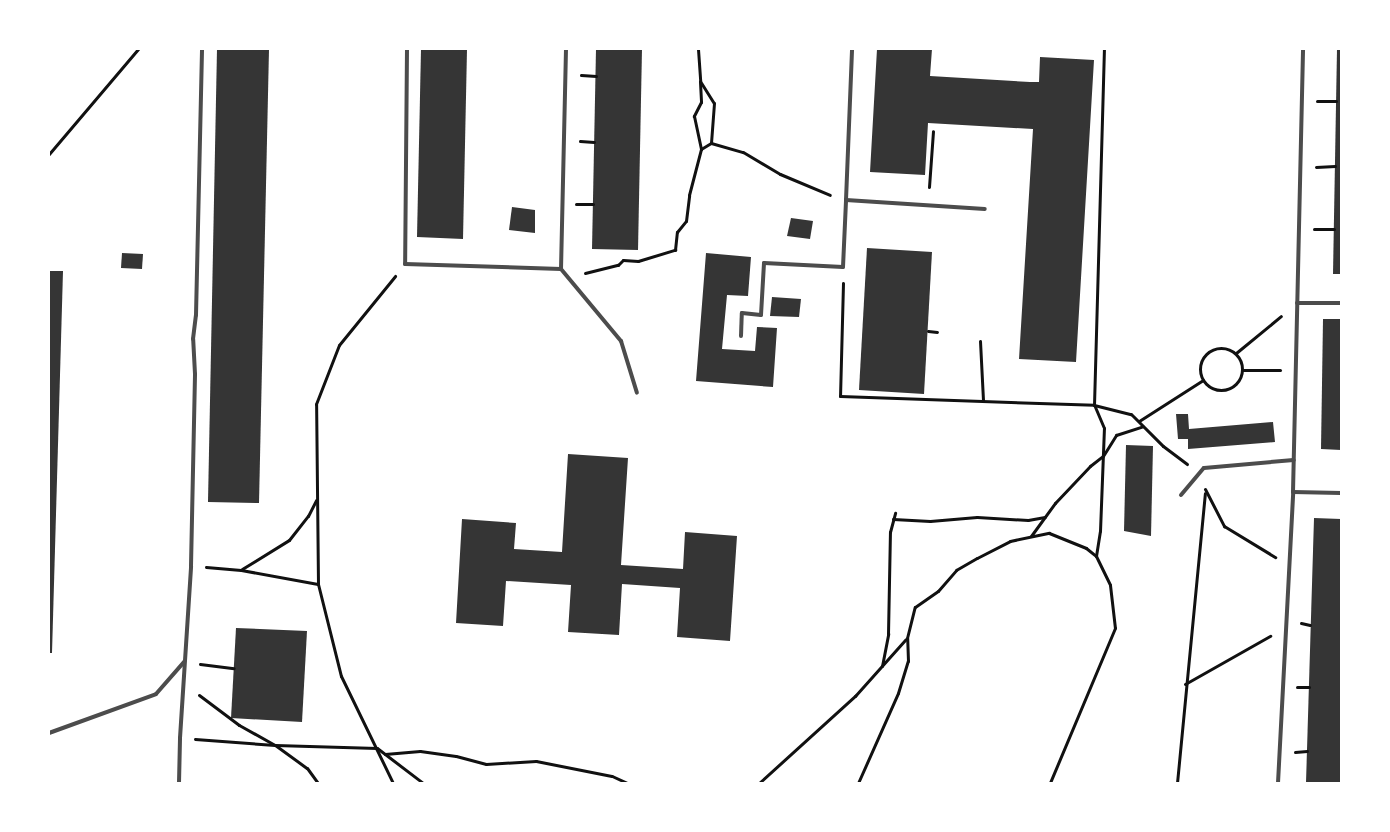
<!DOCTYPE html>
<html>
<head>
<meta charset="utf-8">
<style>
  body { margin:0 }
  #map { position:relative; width:1390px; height:832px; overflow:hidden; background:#fff; font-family:"IBM Plex Sans",sans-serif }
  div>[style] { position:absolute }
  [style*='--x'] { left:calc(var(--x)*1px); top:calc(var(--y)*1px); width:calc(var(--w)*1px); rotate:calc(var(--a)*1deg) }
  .building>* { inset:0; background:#353535 }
  .path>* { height:3px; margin:-1.5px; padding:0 1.5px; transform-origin:1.5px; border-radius:1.5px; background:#111 }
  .path>.ring { margin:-1.5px; padding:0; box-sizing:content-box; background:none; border:3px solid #111; border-radius:50% }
  .service>* { height:4px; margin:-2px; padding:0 2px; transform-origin:2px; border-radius:2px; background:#4c4c4c }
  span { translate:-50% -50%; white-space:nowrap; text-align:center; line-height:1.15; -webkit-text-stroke:4px #fff; paint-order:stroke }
  .frame { position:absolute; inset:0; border:50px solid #fff; pointer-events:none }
</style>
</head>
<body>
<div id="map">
  <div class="building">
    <div style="clip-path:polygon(217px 49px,269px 49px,259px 503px,208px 502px)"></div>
    <div style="clip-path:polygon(421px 49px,467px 49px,463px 239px,417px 237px)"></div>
    <div style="clip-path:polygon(596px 49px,642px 49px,638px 250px,592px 249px)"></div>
    <div style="clip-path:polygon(877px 49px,932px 49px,930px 76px,1030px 82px,1039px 82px,1040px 57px,1094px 60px,1076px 362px,1019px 359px,1033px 129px,928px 123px,925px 175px,870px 172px)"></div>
    <div style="clip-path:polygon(1337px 49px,1341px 49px,1341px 274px,1333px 274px)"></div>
    <div style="clip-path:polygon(512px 207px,535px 210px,535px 233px,509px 230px)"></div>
    <div style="clip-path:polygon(791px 218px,813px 221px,810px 239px,787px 236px)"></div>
    <div style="clip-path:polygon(867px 248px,932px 252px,924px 394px,859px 390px)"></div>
    <div style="clip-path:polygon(122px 253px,143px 254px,142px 269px,121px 268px)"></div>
    <div style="clip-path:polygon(706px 253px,751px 257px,748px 296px,727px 295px,722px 349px,755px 351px,757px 327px,777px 328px,773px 387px,696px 381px)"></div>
    <div style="clip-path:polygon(49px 271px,63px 271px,52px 653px,49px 653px)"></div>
    <div style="clip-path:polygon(772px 297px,801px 299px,799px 317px,770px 316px)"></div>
    <div style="clip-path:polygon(1323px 319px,1341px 319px,1341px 450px,1321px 449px)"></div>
    <div style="clip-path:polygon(1176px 414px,1188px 414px,1189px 429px,1273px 422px,1275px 442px,1188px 449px,1188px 439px,1178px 439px)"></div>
    <div style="clip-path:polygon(1126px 445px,1153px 446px,1151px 536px,1124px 531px)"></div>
    <div style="clip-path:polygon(568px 454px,628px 458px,621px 565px,683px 569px,685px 532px,737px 536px,730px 641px,677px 637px,680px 588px,622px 584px,619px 635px,568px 632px,571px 585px,506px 581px,503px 626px,456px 623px,462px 519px,516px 523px,514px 549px,562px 552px)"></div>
    <div style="clip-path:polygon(1314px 518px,1341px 519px,1341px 783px,1306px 783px)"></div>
    <div style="clip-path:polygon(236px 628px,307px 631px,302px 722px,231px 718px)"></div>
  </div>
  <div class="path">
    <div style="--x:698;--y:49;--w:32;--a:86"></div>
    <div style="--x:700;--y:81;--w:26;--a:58"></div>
    <div style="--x:714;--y:103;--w:40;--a:94.3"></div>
    <div style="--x:711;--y:143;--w:33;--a:16"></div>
    <div style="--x:743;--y:152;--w:43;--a:30.7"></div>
    <div style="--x:780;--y:174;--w:54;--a:22.8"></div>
    <div style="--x:581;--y:75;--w:15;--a:4"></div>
    <div style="--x:700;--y:82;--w:20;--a:87"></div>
    <div style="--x:701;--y:102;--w:16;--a:117"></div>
    <div style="--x:694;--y:116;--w:34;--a:78"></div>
    <div style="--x:1317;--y:101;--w:19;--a:0"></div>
    <div style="--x:580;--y:141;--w:14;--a:4"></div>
    <div style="--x:49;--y:154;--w:138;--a:-49.7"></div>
    <div style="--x:1316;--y:167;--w:19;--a:-3"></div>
    <div style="--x:929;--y:187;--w:56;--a:-85.9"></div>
    <div style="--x:576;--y:204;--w:17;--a:0"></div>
    <div style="--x:1314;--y:229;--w:20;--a:0"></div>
    <div style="--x:585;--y:273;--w:34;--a:-14"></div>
    <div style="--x:618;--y:265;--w:7;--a:-45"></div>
    <div style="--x:623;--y:260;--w:15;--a:4"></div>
    <div style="--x:638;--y:261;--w:39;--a:-17"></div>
    <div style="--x:675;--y:250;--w:18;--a:-84"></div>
    <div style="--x:677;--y:232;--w:14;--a:-51"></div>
    <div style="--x:686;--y:221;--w:26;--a:-83"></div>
    <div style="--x:689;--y:195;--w:48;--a:-75.4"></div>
    <div style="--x:701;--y:149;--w:12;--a:-31"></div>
    <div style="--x:843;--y:283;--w:113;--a:91.5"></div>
    <div style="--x:840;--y:396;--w:254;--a:2"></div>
    <div style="--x:1094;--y:405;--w:38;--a:14"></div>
    <div style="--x:1131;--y:414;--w:45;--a:45"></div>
    <div style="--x:1163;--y:446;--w:30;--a:37"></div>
    <div style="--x:928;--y:331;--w:9;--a:6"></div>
    <div style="--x:980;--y:341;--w:60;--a:87.1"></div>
    <div class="ring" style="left:1200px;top:348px;width:39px;height:39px"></div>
    <div style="--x:1236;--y:353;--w:58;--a:-39.4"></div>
    <div style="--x:1243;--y:370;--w:37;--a:0"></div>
    <div style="--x:1139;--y:421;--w:76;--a:-32.6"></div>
    <div style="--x:1205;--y:489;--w:42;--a:62.8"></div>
    <div style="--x:1224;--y:526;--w:60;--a:31.3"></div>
    <div style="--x:893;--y:519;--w:37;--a:3"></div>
    <div style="--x:930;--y:521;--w:47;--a:-4.9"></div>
    <div style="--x:977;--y:517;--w:51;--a:3.4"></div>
    <div style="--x:1028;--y:520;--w:17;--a:-10"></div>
    <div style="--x:1031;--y:536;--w:41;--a:-54"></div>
    <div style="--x:1055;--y:503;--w:51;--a:-46.6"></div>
    <div style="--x:1090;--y:466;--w:16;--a:-38"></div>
    <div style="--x:1103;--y:456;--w:25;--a:-58"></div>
    <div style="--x:1116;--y:435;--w:28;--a:-18"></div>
    <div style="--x:1096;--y:556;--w:25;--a:-81"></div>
    <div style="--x:1100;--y:531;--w:103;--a:-87.8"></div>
    <div style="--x:1104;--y:428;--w:25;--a:-113"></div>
    <div style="--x:1094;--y:405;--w:356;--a:-88.4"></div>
    <div style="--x:206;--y:567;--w:35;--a:5"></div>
    <div style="--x:241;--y:570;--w:78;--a:10.3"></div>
    <div style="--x:318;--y:584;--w:95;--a:76"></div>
    <div style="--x:341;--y:676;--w:119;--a:64.1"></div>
    <div style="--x:242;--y:569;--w:55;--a:-31.7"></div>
    <div style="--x:289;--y:540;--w:31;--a:-52"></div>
    <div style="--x:308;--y:516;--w:18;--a:-63"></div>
    <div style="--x:318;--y:584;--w:180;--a:-90.6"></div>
    <div style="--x:316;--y:404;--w:63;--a:-68.7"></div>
    <div style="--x:339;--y:345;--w:89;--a:-50.9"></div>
    <div style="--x:1301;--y:623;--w:9;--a:13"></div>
    <div style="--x:200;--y:664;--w:34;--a:7"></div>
    <div style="--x:882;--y:666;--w:33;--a:-79"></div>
    <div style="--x:888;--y:634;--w:102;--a:-88.9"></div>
    <div style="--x:890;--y:532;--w:20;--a:-75"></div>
    <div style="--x:1185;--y:684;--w:98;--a:-29.5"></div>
    <div style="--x:1297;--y:687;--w:12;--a:0"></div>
    <div style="--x:199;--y:695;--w:50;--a:36.9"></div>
    <div style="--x:239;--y:725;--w:41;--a:29.1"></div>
    <div style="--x:275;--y:745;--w:39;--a:36"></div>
    <div style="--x:307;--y:768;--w:19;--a:54"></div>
    <div style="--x:195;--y:739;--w:80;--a:4.3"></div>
    <div style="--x:275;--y:745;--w:102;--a:1.7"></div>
    <div style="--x:377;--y:748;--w:58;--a:37.3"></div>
    <div style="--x:1295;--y:752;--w:12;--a:-5"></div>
    <div style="--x:385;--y:754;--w:35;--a:-5"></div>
    <div style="--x:420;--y:751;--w:36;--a:8"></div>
    <div style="--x:456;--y:756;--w:31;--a:15"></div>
    <div style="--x:486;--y:764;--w:50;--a:-3.4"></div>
    <div style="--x:536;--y:761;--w:77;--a:11.2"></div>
    <div style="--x:612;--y:776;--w:17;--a:25"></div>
    <div style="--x:759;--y:783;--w:130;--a:-42.2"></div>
    <div style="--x:855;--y:696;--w:76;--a:-48.2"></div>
    <div style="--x:858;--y:783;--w:98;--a:-66"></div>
    <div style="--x:898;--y:693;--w:34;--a:-73"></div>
    <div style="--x:908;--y:661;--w:23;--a:-92"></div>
    <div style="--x:907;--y:638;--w:32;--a:-76"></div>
    <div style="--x:915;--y:607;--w:28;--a:-35"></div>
    <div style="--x:938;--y:591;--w:28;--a:-49"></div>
    <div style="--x:956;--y:570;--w:24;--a:-30"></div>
    <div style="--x:977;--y:558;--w:37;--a:-27"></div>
    <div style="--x:1010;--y:541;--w:40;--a:-12"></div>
    <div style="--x:1049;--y:533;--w:40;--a:22"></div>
    <div style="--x:1086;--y:548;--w:13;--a:39"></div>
    <div style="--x:1096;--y:556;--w:32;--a:64"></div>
    <div style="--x:1110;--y:585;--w:43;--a:83.4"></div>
    <div style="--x:1115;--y:628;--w:168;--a:112.8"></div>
    <div style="--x:1177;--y:783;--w:291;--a:-84.5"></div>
  </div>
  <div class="service">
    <div style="--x:407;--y:49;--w:215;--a:90.5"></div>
    <div style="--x:405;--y:264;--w:156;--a:1.8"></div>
    <div style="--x:566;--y:49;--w:220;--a:91.3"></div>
    <div style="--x:561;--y:269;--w:94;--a:50.2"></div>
    <div style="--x:621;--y:341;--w:54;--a:72.9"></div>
    <div style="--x:846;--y:200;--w:151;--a:-87.7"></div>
    <div style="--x:1297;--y:303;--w:44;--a:0"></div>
    <div style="--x:741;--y:336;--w:23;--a:-88"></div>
    <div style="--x:742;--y:313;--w:19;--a:6"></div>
    <div style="--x:761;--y:315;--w:52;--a:-86.7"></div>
    <div style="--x:764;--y:263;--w:79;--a:2.9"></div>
    <div style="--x:843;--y:267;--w:67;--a:-87.4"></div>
    <div style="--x:846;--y:200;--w:139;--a:3.7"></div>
    <div style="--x:1293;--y:492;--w:48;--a:1.2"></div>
    <div style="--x:1181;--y:495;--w:35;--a:-50"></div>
    <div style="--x:1204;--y:468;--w:90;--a:-5.1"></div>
    <div style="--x:49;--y:733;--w:114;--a:-20"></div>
    <div style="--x:156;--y:694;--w:43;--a:-48.8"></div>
    <div style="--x:179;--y:783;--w:45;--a:-88.7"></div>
    <div style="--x:180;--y:738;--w:172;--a:-86.3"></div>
    <div style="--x:191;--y:566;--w:192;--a:-88.8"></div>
    <div style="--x:195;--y:374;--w:35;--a:-93"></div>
    <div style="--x:193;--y:339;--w:24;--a:-83"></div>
    <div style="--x:196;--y:315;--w:266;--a:-88.7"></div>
    <div style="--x:1278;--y:783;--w:291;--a:-87"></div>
    <div style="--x:1293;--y:492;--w:443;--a:-88.7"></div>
  </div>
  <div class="frame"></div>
</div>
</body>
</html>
